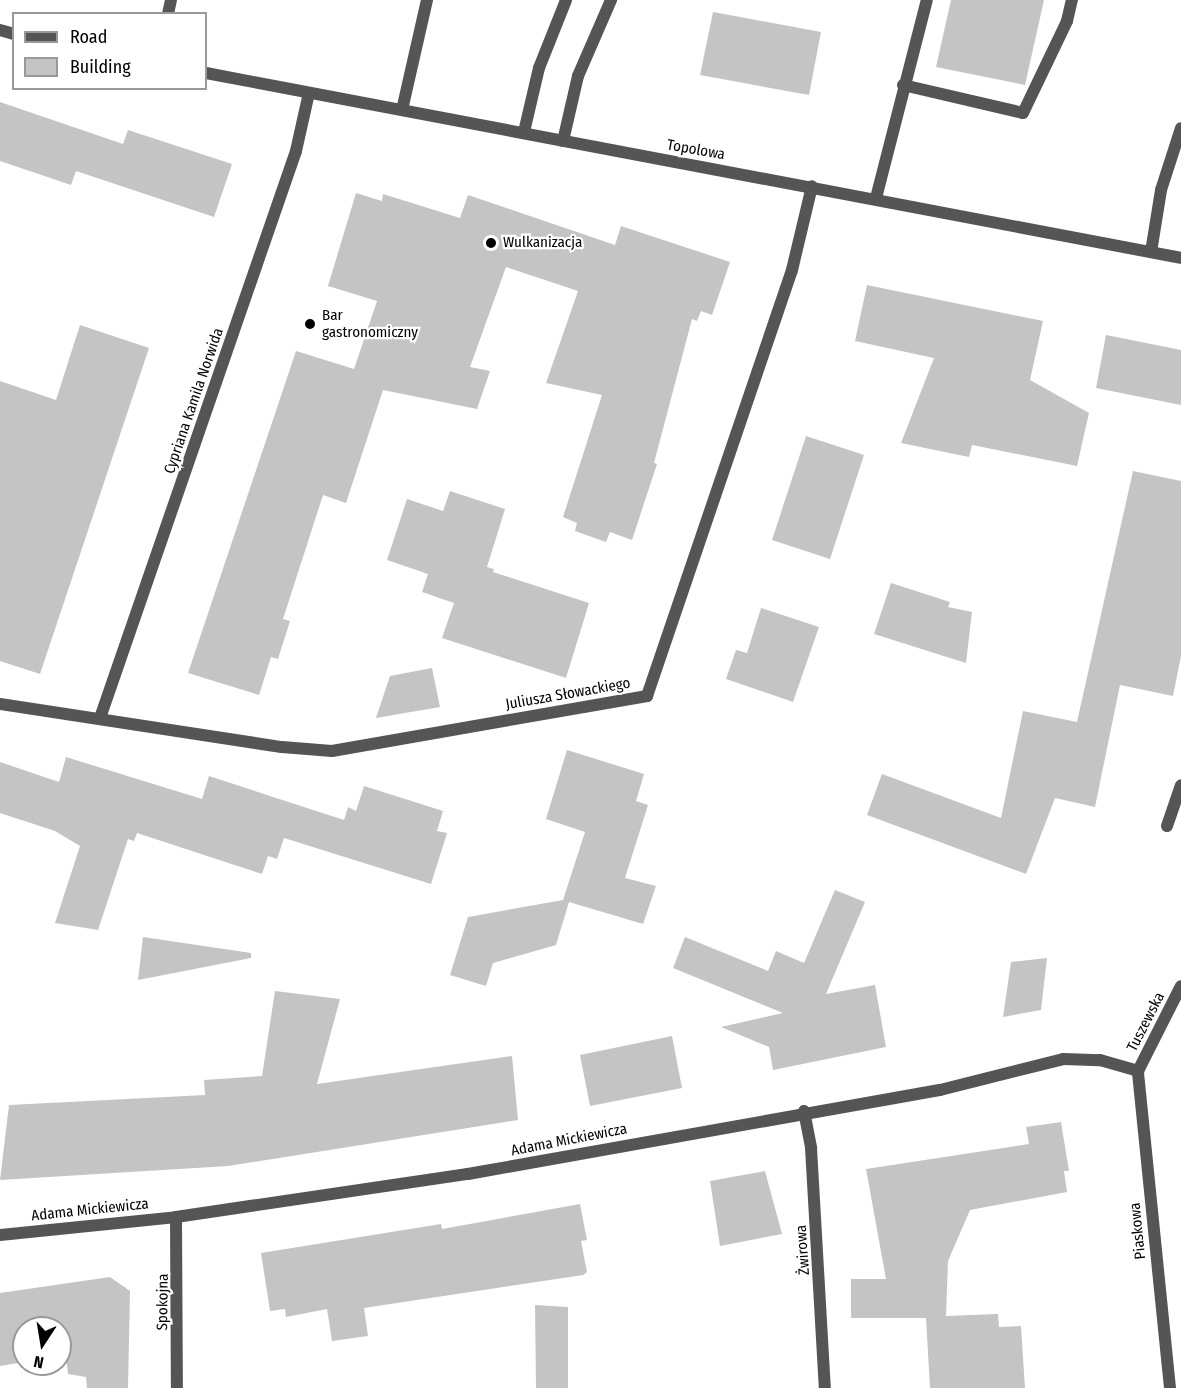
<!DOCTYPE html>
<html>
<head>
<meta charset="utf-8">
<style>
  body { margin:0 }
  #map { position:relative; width:1181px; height:1388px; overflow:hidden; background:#fff; font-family:"Fira Sans Condensed",sans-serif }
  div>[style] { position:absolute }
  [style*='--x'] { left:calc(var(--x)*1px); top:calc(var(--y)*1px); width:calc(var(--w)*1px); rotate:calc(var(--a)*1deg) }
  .building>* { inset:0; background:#c4c4c4 }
  .service>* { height:12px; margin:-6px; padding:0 6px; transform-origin:6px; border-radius:6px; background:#555 }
  .minor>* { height:12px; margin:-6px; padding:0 6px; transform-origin:6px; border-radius:6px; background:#555 }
  .dots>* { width:16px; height:16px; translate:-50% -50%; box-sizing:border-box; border:3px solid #fff; border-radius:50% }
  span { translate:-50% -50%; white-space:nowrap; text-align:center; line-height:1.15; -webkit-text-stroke:4.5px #fff; paint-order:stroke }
  .street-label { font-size:15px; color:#000 }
  .poi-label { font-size:15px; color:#000 }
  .left { translate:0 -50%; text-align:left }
  .legend { position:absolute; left:12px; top:12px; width:195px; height:78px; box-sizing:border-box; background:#fff; border:2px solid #999; margin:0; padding:8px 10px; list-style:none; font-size:18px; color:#000 }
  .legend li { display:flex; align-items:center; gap:12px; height:30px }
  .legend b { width:30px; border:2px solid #999 }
  .north { position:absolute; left:12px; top:1316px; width:60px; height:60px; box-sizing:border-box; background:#fff; border:2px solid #999; border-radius:50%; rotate:192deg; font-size:16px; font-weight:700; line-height:24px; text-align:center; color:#000 }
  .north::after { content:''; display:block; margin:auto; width:21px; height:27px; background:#000; clip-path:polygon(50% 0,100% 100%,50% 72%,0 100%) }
</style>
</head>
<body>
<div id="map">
  <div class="building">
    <div style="clip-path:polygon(951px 0,1044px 0,1025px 85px,936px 67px)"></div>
    <div style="clip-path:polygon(713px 12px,821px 32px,809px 95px,700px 75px)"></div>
    <div style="clip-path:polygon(0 102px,123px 144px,128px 130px,232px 164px,214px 217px,76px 171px,71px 185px,0 161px)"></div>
    <div style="clip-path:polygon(356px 193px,382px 201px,383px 194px,460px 218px,468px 195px,615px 245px,621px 226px,730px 262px,712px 315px,701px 311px,697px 321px,692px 319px,654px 463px,657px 464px,632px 540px,610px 532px,606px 542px,575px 531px,577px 523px,563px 517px,602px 395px,546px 383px,578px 291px,506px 267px,470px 367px,490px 371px,477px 409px,383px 390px,346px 503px,323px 495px,283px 619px,290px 621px,278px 659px,271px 657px,259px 695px,188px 673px,296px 351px,354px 369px,377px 301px,328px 286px)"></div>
    <div style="clip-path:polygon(867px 285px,1043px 321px,1030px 380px,1089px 413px,1077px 466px,972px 445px,969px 457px,901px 443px,934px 358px,855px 341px)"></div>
    <div style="clip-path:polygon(80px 325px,149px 348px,40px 674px,0 661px,0 381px,56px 400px)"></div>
    <div style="clip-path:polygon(1106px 335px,1181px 350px,1181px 405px,1096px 388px)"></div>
    <div style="clip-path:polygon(806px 436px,864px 455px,830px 559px,772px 540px)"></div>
    <div style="clip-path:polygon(1133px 471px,1181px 481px,1181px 656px,1173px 696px,1120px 685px,1095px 807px,1055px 798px,1026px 874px,867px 815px,882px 774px,1001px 818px,1023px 711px,1077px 722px)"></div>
    <div style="clip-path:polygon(450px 491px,505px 509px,487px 567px,494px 569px,493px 572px,589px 603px,566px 678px,442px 638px,454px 603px,422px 592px,428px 574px,387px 560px,407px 499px,443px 511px)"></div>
    <div style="clip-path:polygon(891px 583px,950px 602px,948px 607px,972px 612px,966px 663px,874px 634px)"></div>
    <div style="clip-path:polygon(761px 608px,819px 627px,793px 702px,726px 679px,736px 650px,747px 653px)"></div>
    <div style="clip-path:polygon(432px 668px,440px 707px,376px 718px,390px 676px)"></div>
    <div style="clip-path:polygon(567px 750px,644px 774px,636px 801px,648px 805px,625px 878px,656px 886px,643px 924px,569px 902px,556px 945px,493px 963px,486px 986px,450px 975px,468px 917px,563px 900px,585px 832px,546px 819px)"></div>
    <div style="clip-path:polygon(66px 757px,202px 799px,209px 776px,344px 820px,348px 807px,356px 811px,364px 786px,443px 811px,437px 831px,447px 833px,431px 884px,284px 838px,277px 859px,268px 856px,262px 874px,137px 833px,134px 841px,128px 839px,98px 930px,55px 923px,80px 846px,55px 831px,0 813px,0 762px,59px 782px)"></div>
    <div style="clip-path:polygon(835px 890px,865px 902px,826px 994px,875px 985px,886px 1047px,773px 1070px,769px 1047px,721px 1027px,783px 1013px,673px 968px,685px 937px,768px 971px,776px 951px,804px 963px)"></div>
    <div style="clip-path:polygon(143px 937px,251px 953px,251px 958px,138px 980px)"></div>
    <div style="clip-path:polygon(1047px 958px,1041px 1010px,1003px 1017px,1011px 962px)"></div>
    <div style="clip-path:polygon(275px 991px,340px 999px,317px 1084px,512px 1056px,518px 1120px,228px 1166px,0 1180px,9px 1105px,205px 1095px,204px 1080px,262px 1076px)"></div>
    <div style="clip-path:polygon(672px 1036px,682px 1088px,590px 1106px,580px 1055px)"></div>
    <div style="clip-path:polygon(1061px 1122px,1069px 1171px,1064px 1171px,1067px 1192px,970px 1210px,948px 1261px,946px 1316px,998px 1314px,999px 1327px,1021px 1326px,1025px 1388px,930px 1388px,926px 1318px,851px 1318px,851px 1279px,886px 1279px,866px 1169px,1029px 1144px,1026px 1127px)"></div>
    <div style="clip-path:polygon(765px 1171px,782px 1234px,720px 1246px,710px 1181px)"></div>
    <div style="clip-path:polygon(580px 1204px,587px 1240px,581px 1241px,587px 1272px,583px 1275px,364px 1308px,368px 1336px,332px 1341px,327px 1309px,286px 1317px,285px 1309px,270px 1311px,261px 1253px,441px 1224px,442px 1229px)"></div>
    <div style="clip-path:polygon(110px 1277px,130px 1291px,128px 1388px,87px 1388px,86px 1377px,68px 1374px,66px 1356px,60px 1357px,60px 1328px,24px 1328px,24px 1362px,0 1366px,0 1293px)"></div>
    <div style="clip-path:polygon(535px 1305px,568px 1307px,568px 1388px,536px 1388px)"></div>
  </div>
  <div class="service">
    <div style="--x:168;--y:14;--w:14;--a:-78"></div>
    <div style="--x:903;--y:85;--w:123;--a:13.1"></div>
    <div style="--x:1023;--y:113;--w:102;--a:-64.4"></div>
    <div style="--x:1067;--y:21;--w:22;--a:-77"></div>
    <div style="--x:402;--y:110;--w:113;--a:-77.2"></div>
    <div style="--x:524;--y:132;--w:66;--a:-76.8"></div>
    <div style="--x:539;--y:68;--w:73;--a:-68.3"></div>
    <div style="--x:563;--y:141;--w:67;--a:-77"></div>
    <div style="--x:578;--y:76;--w:83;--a:-66.5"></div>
    <div style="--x:876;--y:198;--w:204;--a:-75.6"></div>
    <div style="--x:1151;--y:252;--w:63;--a:-80.8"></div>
    <div style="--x:1161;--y:190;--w:65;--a:-72.1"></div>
  </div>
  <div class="minor">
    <div style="--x:0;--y:30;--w:15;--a:16"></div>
    <div style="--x:206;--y:73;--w:992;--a:10.74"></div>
    <div style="--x:0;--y:704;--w:285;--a:8.7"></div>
    <div style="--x:282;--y:747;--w:50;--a:4.6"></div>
    <div style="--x:332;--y:751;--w:320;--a:-9.9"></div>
    <div style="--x:647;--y:696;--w:450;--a:-71.2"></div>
    <div style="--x:792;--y:270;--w:86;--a:-76.6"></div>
    <div style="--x:100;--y:718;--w:600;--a:-70.93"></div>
    <div style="--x:296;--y:151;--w:59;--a:-77.4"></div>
    <div style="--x:1167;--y:826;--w:43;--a:-71.1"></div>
    <div style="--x:804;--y:1111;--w:38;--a:79"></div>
    <div style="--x:811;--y:1148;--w:240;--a:86.7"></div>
    <div style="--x:176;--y:1217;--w:171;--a:89.7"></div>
    <div style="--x:0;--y:1235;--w:177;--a:-5.8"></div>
    <div style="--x:176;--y:1217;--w:295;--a:-8.4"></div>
    <div style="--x:468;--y:1174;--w:479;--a:-10.1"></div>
    <div style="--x:940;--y:1090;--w:127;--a:-14.1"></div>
    <div style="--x:1063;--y:1059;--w:37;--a:2"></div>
    <div style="--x:1100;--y:1060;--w:40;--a:16"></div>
    <div style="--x:1170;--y:1388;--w:319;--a:-95.8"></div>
    <div style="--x:1138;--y:1071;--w:95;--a:-63.2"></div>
  </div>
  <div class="dots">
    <div style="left:491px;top:243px;background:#000"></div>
    <div style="left:310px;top:324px;background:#000"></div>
  </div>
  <div class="street-label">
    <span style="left:696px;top:150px;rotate:10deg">Topolowa</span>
    <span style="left:194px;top:401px;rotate:-71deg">Cypriana Kamila Norwida</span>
    <span style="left:568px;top:694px;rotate:-10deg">Juliusza Słowackiego</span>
    <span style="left:1146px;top:1022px;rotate:-63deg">Tuszewska</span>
    <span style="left:569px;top:1140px;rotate:-11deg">Adama Mickiewicza</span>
    <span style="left:90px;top:1210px;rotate:-6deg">Adama Mickiewicza</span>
    <span style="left:1138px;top:1231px;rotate:-96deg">Piaskowa</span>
    <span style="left:803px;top:1250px;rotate:-94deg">Żwirowa</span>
    <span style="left:163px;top:1302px;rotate:-89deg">Spokojna</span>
  </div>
  <div class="poi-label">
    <span class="left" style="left:503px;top:243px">Wulkanizacja</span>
    <span class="left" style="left:322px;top:324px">Bar<br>gastronomiczny</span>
  </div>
  <ul class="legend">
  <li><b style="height:8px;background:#555"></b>Road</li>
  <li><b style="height:16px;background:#c4c4c4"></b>Building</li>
  </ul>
  <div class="north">N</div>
</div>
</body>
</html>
